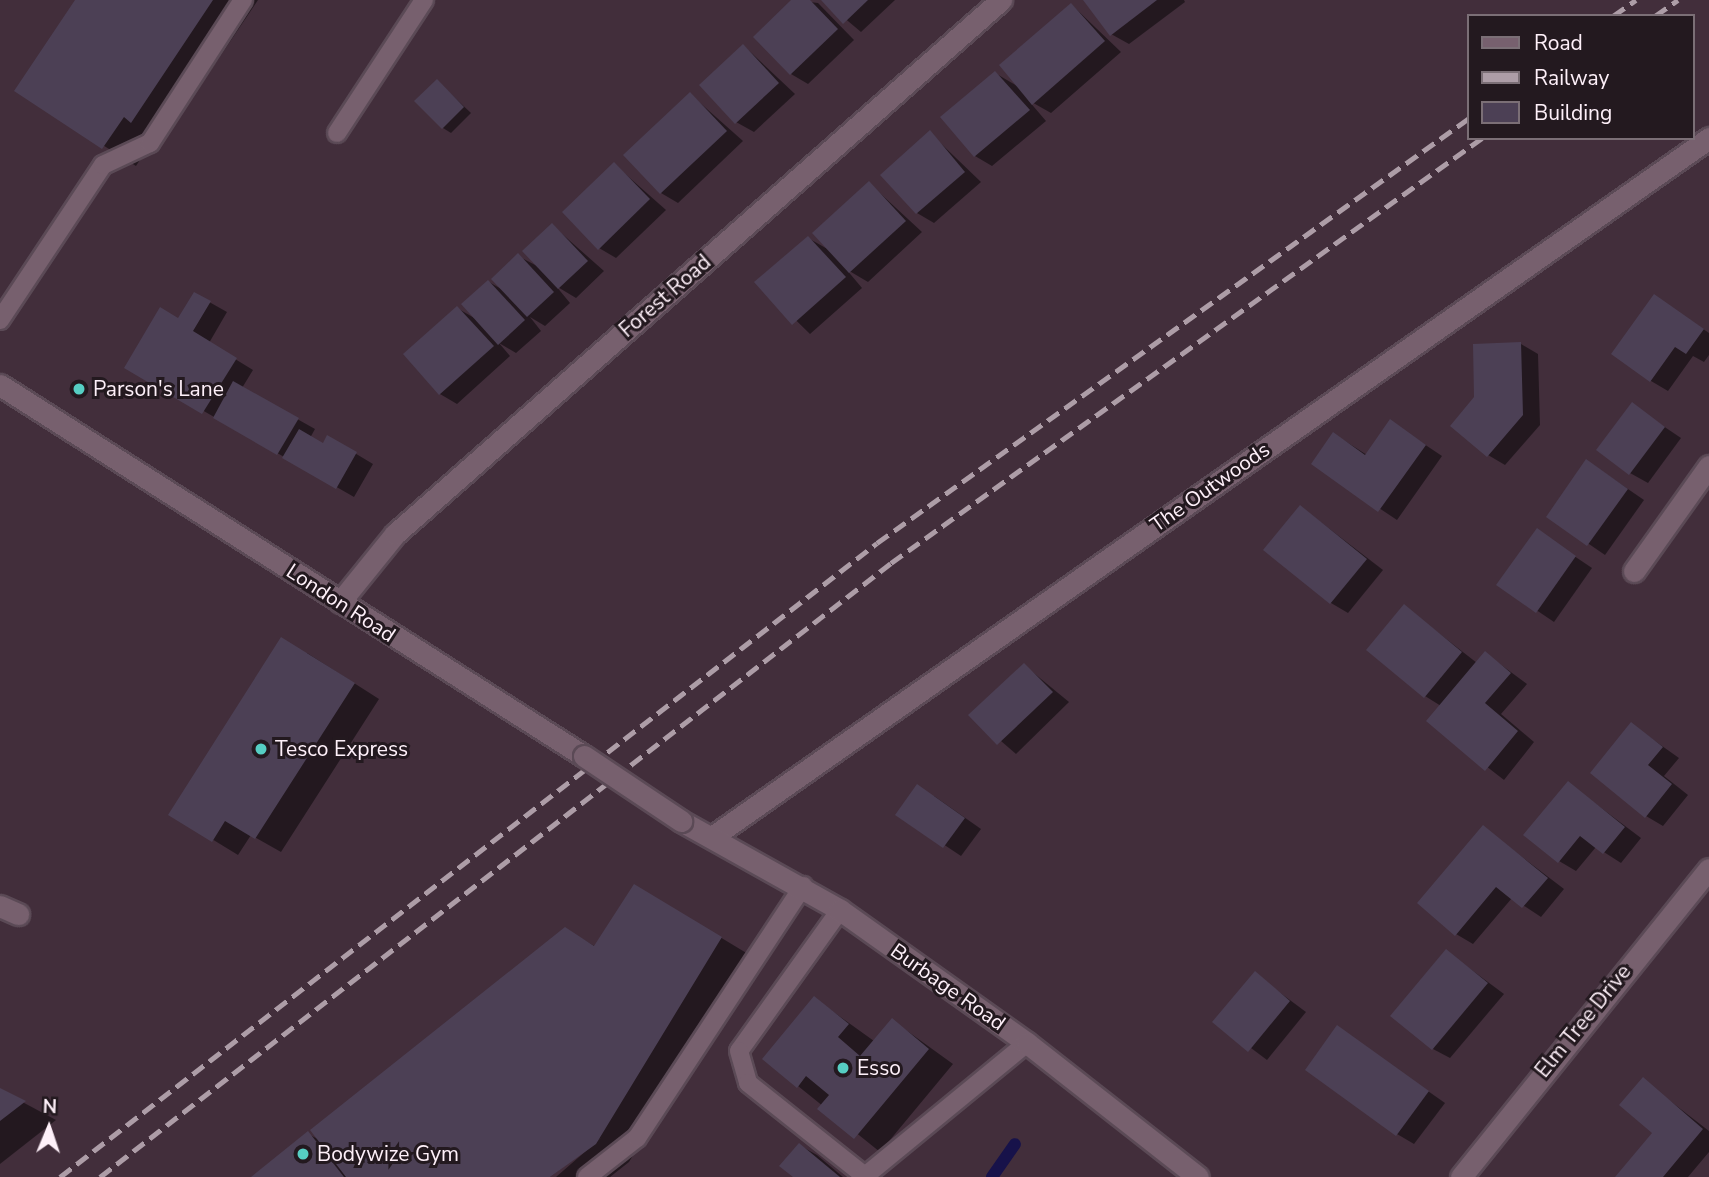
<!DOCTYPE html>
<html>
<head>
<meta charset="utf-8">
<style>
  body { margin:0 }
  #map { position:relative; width:1709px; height:1177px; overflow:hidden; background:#422e3b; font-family:"Nunito Sans",sans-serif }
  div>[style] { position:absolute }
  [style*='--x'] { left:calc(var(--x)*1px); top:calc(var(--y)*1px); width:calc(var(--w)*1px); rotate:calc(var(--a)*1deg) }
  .shadow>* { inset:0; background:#0007 }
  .stream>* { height:12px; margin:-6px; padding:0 6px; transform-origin:6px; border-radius:6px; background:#17124a }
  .building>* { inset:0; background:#4c4055 }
  .roads { filter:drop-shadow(2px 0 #5b4a56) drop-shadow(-2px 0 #5b4a56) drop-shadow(0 2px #5b4a56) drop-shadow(0 -2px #5b4a56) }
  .lane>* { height:18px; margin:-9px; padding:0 9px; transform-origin:9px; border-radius:9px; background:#77606e }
  .street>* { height:21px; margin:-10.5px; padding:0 10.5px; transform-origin:10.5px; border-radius:10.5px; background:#77606e }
  .secondary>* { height:21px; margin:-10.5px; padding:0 10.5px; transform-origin:10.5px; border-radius:10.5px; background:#77606e }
  .rail>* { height:5px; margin-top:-2.5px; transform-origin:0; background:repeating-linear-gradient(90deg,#ad9da7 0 14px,transparent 0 21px) }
  .bridges { filter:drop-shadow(2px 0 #5b4a56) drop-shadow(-2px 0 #5b4a56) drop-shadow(0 2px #5b4a56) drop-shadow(0 -2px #5b4a56) }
  .secondary-bridge>* { height:21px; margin:-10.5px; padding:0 10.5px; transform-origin:10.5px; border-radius:10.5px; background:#77606e }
  .dots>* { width:19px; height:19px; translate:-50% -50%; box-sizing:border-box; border:4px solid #23191f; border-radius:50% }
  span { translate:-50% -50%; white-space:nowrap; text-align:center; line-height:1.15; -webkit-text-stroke:6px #23191f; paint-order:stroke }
  .street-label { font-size:21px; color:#fef0f9 }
  .poi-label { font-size:21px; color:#fef0f9 }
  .left { translate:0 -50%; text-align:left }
  .legend { position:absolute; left:1467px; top:14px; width:228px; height:126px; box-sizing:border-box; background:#23191f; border:2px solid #7b6f76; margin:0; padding:9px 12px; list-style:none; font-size:21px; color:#fef0f9 }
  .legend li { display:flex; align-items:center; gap:14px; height:35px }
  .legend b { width:35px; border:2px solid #7b6f76 }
  .north { position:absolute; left:14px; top:1093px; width:70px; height:70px; -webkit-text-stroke:5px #23191f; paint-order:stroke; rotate:2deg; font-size:19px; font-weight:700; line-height:28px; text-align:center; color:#fef0f9 }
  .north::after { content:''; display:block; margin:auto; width:24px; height:32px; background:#fef0f9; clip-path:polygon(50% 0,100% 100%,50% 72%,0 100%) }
</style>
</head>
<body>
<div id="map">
  <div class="shadow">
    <div style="clip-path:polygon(77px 0,258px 0,164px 140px,156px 135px,136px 166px,17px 91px)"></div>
    <div style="clip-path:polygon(794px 0,818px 3px,854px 40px,808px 84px,791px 74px)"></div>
    <div style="clip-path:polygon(823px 0,895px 0,861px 32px)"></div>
    <div style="clip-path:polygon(1085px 0,1184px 0,1185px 2px,1129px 44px,1111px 34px)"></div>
    <div style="clip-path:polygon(1072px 5px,1121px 52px,1051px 113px,1028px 100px,1046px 121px,992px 166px,975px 156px,995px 73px,1019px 87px)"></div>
    <div style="clip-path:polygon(744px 46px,795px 94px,754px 132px,736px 122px)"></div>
    <div style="clip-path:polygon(437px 81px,471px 113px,451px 133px,443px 128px)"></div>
    <div style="clip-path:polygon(690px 94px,743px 141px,678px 203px,661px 193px)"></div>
    <div style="clip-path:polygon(930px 133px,981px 182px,934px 223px,917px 213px)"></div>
    <div style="clip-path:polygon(614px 164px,666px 210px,616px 258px,599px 248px)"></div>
    <div style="clip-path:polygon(869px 183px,922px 232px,868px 282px,846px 269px,862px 288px,810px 334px,757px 282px,808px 238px,831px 251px)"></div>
    <div style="clip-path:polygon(552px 225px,604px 271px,576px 298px,556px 286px,570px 303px,545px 326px,530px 317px,541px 331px,516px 353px,499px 343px,510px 356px,457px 404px,440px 394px,405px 354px,457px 308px,476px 319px,489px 282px,503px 290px,518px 256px,539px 267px)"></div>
    <div style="clip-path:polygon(195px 294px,227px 312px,209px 343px,253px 370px,242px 388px,315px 429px,310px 438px,323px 445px,328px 437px,373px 464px,354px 497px,127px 367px,179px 320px)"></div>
    <div style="clip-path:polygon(1655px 296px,1709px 333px,1709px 355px,1704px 362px,1693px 356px,1668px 391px,1651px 381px)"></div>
    <div style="clip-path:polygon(1521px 344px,1538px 354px,1540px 425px,1505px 465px,1488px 455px)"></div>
    <div style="clip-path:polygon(1632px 405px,1681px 438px,1648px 483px,1630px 473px)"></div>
    <div style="clip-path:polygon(1391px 422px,1442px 456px,1397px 520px,1313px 464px,1334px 434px,1367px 455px)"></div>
    <div style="clip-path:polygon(1587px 461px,1644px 500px,1605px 555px,1548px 516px)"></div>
    <div style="clip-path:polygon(1301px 507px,1383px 570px,1348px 613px,1331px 603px)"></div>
    <div style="clip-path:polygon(1537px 531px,1592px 568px,1554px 622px,1499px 585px)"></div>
    <div style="clip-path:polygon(1404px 606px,1477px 663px,1485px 653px,1527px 684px,1501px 714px,1534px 742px,1504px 780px,1428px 721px,1441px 706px,1425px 696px)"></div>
    <div style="clip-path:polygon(307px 653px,379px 699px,281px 852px,251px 835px,238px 855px,171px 814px)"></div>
    <div style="clip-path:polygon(1024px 665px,1069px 702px,1016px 754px,971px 715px)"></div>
    <div style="clip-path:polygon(1631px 724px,1679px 758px,1664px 776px,1688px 795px,1663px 826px,1646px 816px)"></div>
    <div style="clip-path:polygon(1568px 783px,1641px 838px,1621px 863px,1596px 847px,1576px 871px,1559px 861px)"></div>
    <div style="clip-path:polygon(934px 796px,981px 829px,961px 856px,898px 814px)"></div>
    <div style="clip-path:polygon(1483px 827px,1564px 889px,1541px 917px,1512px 898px,1473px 944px,1456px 934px)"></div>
    <div style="clip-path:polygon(667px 905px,753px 957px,629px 1162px,610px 1177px,556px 1177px,602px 1137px,550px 1177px,254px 1177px,308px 1134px,320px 1140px,565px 929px,596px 947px)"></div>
    <div style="clip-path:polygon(1446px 951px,1504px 994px,1450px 1058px,1433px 1049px)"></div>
    <div style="clip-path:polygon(1255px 974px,1306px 1012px,1267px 1060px,1215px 1021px)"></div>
    <div style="clip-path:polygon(814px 998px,874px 1041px,892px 1020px,953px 1064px,880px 1152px,798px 1086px)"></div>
    <div style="clip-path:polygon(1338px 1028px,1445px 1103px,1414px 1144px,1397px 1134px)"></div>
    <div style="clip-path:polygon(1643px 1080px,1709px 1131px,1709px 1152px,1688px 1177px,1618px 1177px,1655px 1133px)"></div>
    <div style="clip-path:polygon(0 1090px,56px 1120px,0 1164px)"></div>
    <div style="clip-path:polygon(799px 1145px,817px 1155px,843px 1177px,796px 1177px)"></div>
  </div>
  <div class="stream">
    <div style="--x:992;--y:1177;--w:40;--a:-55.1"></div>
  </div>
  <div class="building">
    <div style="clip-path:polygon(75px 0,213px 0,131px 123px,124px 117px,102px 149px,14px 91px)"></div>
    <div style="clip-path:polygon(791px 0,810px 0,838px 29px,790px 75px,753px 37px)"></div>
    <div style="clip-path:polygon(821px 0,868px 0,843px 24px)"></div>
    <div style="clip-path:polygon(1083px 0,1157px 0,1110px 36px)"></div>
    <div style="clip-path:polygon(1071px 3px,1105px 41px,1032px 105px,999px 65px)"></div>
    <div style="clip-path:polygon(743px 44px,779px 83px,735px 124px,699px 85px)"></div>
    <div style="clip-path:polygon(995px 71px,1030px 110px,974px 157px,940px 117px)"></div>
    <div style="clip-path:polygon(437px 79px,464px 107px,442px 129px,414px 101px)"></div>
    <div style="clip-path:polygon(690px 92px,727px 131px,660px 194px,623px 155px)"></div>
    <div style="clip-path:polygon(930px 130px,965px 172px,916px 214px,880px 175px)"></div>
    <div style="clip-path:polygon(614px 162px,650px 199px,598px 250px,562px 212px)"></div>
    <div style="clip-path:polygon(869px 181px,906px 221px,849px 273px,812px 233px)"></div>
    <div style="clip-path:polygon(552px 223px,588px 261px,558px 289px,522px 251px)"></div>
    <div style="clip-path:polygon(808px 236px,846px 277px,792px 325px,754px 282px)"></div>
    <div style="clip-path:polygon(518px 253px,554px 292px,527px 317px,491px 279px)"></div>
    <div style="clip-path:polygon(488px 280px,525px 320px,498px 345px,461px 304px)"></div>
    <div style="clip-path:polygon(194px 292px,211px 301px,193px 331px,237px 358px,202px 414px,124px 368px,160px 307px,178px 318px)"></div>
    <div style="clip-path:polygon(1654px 294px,1704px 329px,1686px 354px,1675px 347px,1650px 382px,1611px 354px)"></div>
    <div style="clip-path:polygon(457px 306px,494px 346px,439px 395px,403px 354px)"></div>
    <div style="clip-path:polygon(1521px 342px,1523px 415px,1487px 457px,1450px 426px,1474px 397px,1473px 344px)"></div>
    <div style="clip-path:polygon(233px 381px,299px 418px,277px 455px,213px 418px)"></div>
    <div style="clip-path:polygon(1632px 402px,1665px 427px,1629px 475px,1596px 450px)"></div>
    <div style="clip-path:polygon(1390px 419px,1426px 445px,1378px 512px,1311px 464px,1333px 432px,1365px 455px)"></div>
    <div style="clip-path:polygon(299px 429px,323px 443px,327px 435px,357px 452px,336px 489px,282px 458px)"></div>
    <div style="clip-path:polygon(1586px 459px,1628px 489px,1587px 546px,1546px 517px)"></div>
    <div style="clip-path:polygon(1300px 505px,1367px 559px,1330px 604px,1263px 550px)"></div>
    <div style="clip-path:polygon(1537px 528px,1576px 556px,1536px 613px,1496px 585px)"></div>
    <div style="clip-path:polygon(1404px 604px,1462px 652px,1424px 698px,1366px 650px)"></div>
    <div style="clip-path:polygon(281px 637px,355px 683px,255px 839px,225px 821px,212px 842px,168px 815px)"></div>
    <div style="clip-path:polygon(1485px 651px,1511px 673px,1485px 703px,1518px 731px,1485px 771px,1426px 721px)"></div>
    <div style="clip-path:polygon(1024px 663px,1053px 692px,997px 745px,968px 715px)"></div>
    <div style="clip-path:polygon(1631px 722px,1663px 747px,1648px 765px,1672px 784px,1645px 818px,1590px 773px)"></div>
    <div style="clip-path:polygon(1568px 781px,1625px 827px,1603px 854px,1580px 836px,1558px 863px,1523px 835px)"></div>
    <div style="clip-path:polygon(917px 784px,965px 818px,943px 848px,895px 815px)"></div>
    <div style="clip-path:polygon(1483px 825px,1548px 878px,1522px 908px,1496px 887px,1455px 936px,1417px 903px)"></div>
    <div style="clip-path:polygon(634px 884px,722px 937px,596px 1144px,550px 1177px,346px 1177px,310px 1130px,565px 927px,594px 946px)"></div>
    <div style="clip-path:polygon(1446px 949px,1488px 983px,1432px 1050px,1390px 1016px)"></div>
    <div style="clip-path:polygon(1255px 971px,1290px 1001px,1248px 1052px,1212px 1022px)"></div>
    <div style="clip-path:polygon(814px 996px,849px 1024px,838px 1037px,860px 1056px,892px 1018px,929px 1049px,854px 1139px,817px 1109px,829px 1095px,806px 1076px,797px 1088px,762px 1059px)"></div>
    <div style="clip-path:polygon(1337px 1025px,1429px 1091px,1396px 1136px,1305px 1070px)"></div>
    <div style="clip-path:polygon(1643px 1077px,1703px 1129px,1663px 1177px,1615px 1177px,1652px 1133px,1619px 1105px)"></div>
    <div style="clip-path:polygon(0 1088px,26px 1101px,0 1121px)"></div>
    <div style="clip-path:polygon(308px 1131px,344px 1177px,251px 1177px)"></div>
    <div style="clip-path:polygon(799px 1143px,840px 1177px,793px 1177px,779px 1166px)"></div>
  </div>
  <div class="roads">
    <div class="lane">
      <div style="--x:337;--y:133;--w:159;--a:-56.8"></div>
      <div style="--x:0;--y:320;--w:186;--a:-56.4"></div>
      <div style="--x:103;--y:165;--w:52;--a:-25.1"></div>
      <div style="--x:150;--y:143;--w:171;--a:-57"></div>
      <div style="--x:840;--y:910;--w:173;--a:125.6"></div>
      <div style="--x:739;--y:1051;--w:33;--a:74"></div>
      <div style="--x:748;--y:1083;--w:149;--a:38.5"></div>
      <div style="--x:865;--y:1176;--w:210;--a:-39.4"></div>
      <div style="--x:587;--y:1177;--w:63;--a:-38"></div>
      <div style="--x:637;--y:1138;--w:302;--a:-56.6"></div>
    </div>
    <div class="street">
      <div style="--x:1634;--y:571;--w:129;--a:-54.5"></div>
      <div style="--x:340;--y:602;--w:87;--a:-51"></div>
      <div style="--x:395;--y:534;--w:808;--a:-41.39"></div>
      <div style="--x:712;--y:837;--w:1218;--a:-35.03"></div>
      <div style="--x:0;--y:906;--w:20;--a:24"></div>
      <div style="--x:1461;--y:1177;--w:395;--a:-51.2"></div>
    </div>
    <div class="secondary">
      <div style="--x:0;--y:385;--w:692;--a:32.43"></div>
      <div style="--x:681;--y:821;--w:182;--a:29.2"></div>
      <div style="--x:840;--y:910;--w:229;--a:35.4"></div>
      <div style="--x:1027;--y:1043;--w:217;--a:38.1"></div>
    </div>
  </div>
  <div class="rail">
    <div style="--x:1613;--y:16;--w:28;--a:-35"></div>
    <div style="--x:1655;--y:16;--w:28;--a:-35"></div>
    <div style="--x:60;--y:1177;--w:1034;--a:-37.81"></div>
    <div style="--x:877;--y:543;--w:729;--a:-35.67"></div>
    <div style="--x:100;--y:1177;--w:1001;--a:-37.82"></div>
    <div style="--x:891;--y:563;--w:728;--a:-35.72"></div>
  </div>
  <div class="bridges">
    <div class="secondary-bridge">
      <div style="--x:584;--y:756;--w:117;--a:33.8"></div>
    </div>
  </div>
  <div class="dots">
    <div style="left:79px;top:389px;background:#56cec3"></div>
    <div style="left:261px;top:749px;background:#56cec3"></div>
    <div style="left:843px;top:1068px;background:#56cec3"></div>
    <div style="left:303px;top:1154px;background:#56cec3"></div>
  </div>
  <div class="street-label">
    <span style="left:665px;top:296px;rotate:-41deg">Forest Road</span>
    <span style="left:1210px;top:487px;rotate:-35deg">The Outwoods</span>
    <span style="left:341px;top:603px;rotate:33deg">London Road</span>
    <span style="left:948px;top:987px;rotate:35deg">Burbage Road</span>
    <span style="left:1583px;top:1021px;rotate:-51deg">Elm Tree Drive</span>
  </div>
  <div class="poi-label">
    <span class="left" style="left:93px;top:389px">Parson's Lane</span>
    <span class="left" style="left:275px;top:749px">Tesco Express</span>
    <span class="left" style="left:857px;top:1068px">Esso</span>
    <span class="left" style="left:317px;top:1154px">Bodywize Gym</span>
  </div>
  <ul class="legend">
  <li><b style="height:9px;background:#77606e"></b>Road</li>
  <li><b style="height:9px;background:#ad9da7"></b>Railway</li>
  <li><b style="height:19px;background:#4c4055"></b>Building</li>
  </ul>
  <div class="north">N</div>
</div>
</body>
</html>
